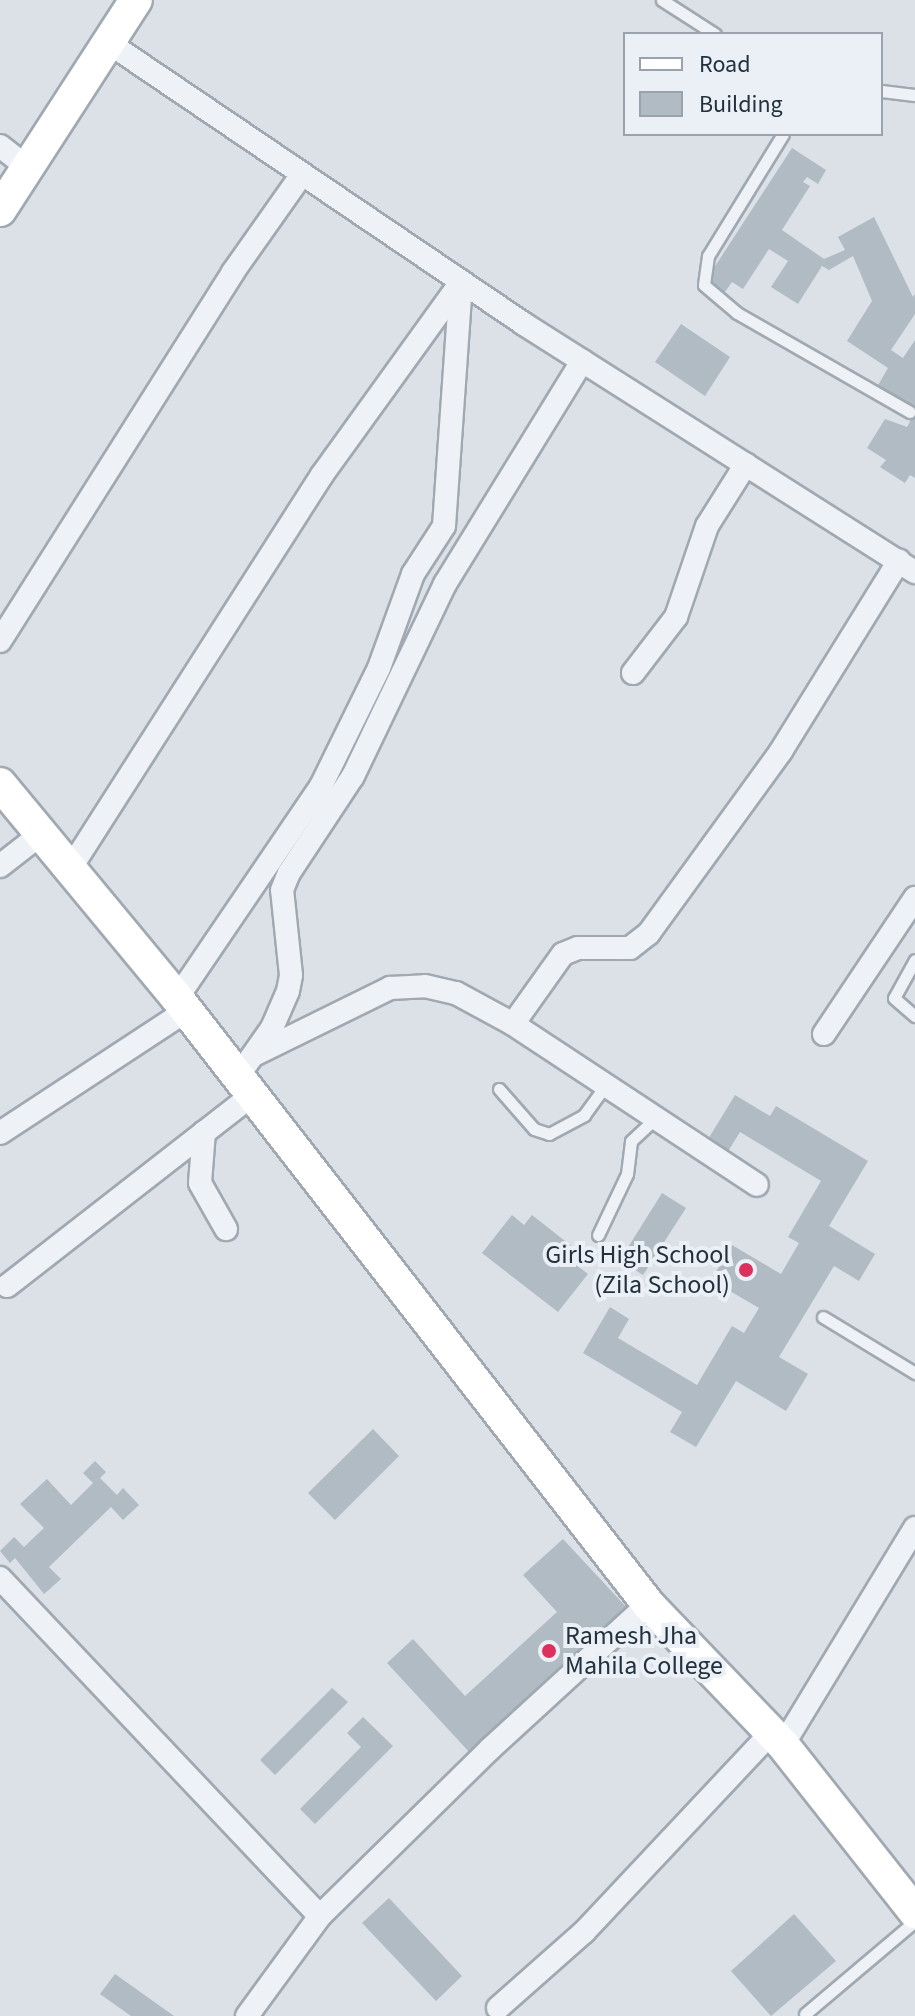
<!DOCTYPE html>
<html>
<head>
<meta charset="utf-8">
<style>
  body { margin:0 }
  #map { position:relative; width:915px; height:2016px; overflow:hidden; background:#dbe1e7; font-family:"Source Sans 3",sans-serif }
  div>[style] { position:absolute }
  [style*='--x'] { left:calc(var(--x)*1px); top:calc(var(--y)*1px); width:calc(var(--w)*1px); rotate:calc(var(--a)*1deg) }
  .building>* { inset:0; background:#b1bbc4 }
  .roads { filter:drop-shadow(2px 0 #a0a8b1) drop-shadow(-2px 0 #a0a8b1) drop-shadow(0 2px #a0a8b1) drop-shadow(0 -2px #a0a8b1) }
  .lane>* { height:11px; margin:-5.5px; padding:0 5.5px; transform-origin:5.5px; border-radius:5.5px; background:#eef1f5 }
  .street>* { height:22px; margin:-11px; padding:0 11px; transform-origin:11px; border-radius:11px; background:#eef1f5 }
  .secondary>* { height:32px; margin:-16px; padding:0 16px; transform-origin:16px; border-radius:16px; background:#fff }
  .dots>* { width:22px; height:22px; translate:-50% -50%; box-sizing:border-box; border:4px solid #eaf0f5; border-radius:50% }
  span { translate:-50% -50%; white-space:nowrap; text-align:center; line-height:1.15; -webkit-text-stroke:8px #eaf0f5; paint-order:stroke }
  .poi-label { font-size:26px; color:#23303e }
  .right { translate:-100% -50%; text-align:right }
  .left { translate:0 -50%; text-align:left }
  .legend { position:absolute; left:623px; top:32px; width:260px; height:104px; box-sizing:border-box; background:#eaf0f5; border:2px solid #9aa3ac; margin:0; padding:10px 14px; list-style:none; font-size:24px; color:#23303e }
  .legend li { display:flex; align-items:center; gap:16px; height:40px }
  .legend b { width:40px; border:2px solid #9aa3ac }
</style>
</head>
<body>
<div id="map">
  <div class="building">
    <div style="clip-path:polygon(792px 148px,826px 170px,818px 184px,807px 177px,803px 182px,810px 186px,782px 230px,824px 259px,845px 250px,838px 237px,874px 217px,913px 297px,915px 294px,915px 314px,891px 350px,903px 358px,915px 340px,915px 410px,877px 387px,888px 368px,847px 341px,872px 301px,853px 256px,829px 270px,822px 266px,798px 304px,771px 287px,788px 261px,769px 249px,743px 289px,732px 282px,725px 292px,706px 280px)"></div>
    <div style="clip-path:polygon(681px 324px,730px 357px,705px 396px,655px 362px)"></div>
    <div style="clip-path:polygon(915px 412px,915px 478px,910px 475px,905px 483px,880px 467px,886px 460px,867px 448px,885px 419px,907px 427px)"></div>
    <div style="clip-path:polygon(735px 1095px,770px 1116px,776px 1106px,868px 1161px,829px 1226px,875px 1254px,859px 1281px,834px 1266px,779px 1357px,808px 1374px,786px 1411px,736px 1381px,696px 1447px,670px 1432px,682px 1412px,583px 1353px,610px 1307px,629px 1319px,618px 1338px,697px 1385px,732px 1326px,744px 1333px,759px 1308px,711px 1280px,732px 1245px,781px 1274px,799px 1243px,788px 1237px,821px 1181px,740px 1132px,727px 1153px,707px 1141px)"></div>
    <div style="clip-path:polygon(662px 1193px,686px 1208px,643px 1275px,620px 1260px)"></div>
    <div style="clip-path:polygon(512px 1215px,524px 1225px,532px 1215px,574px 1248px,567px 1258px,588px 1274px,558px 1312px,482px 1253px)"></div>
    <div style="clip-path:polygon(373px 1429px,399px 1456px,335px 1520px,308px 1493px)"></div>
    <div style="clip-path:polygon(95px 1461px,106px 1472px,100px 1478px,117px 1495px,123px 1488px,139px 1505px,123px 1520px,111px 1507px,49px 1567px,61px 1579px,44px 1594px,15px 1558px,10px 1563px,0 1551px,14px 1537px,24px 1547px,44px 1528px,20px 1504px,47px 1479px,71px 1505px,93px 1483px,83px 1473px)"></div>
    <div style="clip-path:polygon(563px 1539px,629px 1610px,471px 1754px,387px 1663px,413px 1639px,465px 1696px,557px 1612px,523px 1575px)"></div>
    <div style="clip-path:polygon(332px 1688px,348px 1702px,275px 1775px,260px 1760px)"></div>
    <div style="clip-path:polygon(363px 1717px,393px 1746px,315px 1824px,300px 1809px,361px 1747px,347px 1733px)"></div>
    <div style="clip-path:polygon(389px 1898px,462px 1976px,436px 2001px,362px 1923px)"></div>
    <div style="clip-path:polygon(794px 1914px,836px 1961px,771px 2016px,731px 1971px)"></div>
    <div style="clip-path:polygon(115px 1974px,174px 2016px,131px 2016px,100px 1994px)"></div>
  </div>
  <div class="roads">
    <div class="lane">
      <div style="--x:662;--y:0;--w:63;--a:32.7"></div>
      <div style="--x:881;--y:91;--w:34;--a:7"></div>
      <div style="--x:783;--y:134;--w:143;--a:121.6"></div>
      <div style="--x:708;--y:256;--w:29;--a:98"></div>
      <div style="--x:704;--y:285;--w:43;--a:40.3"></div>
      <div style="--x:737;--y:313;--w:199;--a:29.8"></div>
      <div style="--x:915;--y:960;--w:43;--a:118.9"></div>
      <div style="--x:894;--y:998;--w:28;--a:41"></div>
      <div style="--x:499;--y:1089;--w:53;--a:48.8"></div>
      <div style="--x:534;--y:1129;--w:16;--a:18"></div>
      <div style="--x:549;--y:1134;--w:40;--a:-28"></div>
      <div style="--x:584;--y:1115;--w:36;--a:-54"></div>
      <div style="--x:598;--y:1235;--w:68;--a:-64.6"></div>
      <div style="--x:627;--y:1174;--w:33;--a:-83"></div>
      <div style="--x:631;--y:1141;--w:33;--a:-43"></div>
      <div style="--x:823;--y:1317;--w:108;--a:31.3"></div>
      <div style="--x:805;--y:2014;--w:144;--a:-40.2"></div>
    </div>
    <div class="street">
      <div style="--x:109;--y:43;--w:501;--a:34.1"></div>
      <div style="--x:524;--y:324;--w:463;--a:32.4"></div>
      <div style="--x:0;--y:146;--w:34;--a:38"></div>
      <div style="--x:0;--y:641;--w:436;--a:-57.7"></div>
      <div style="--x:233;--y:272;--w:116;--a:-54.8"></div>
      <div style="--x:633;--y:673;--w:71;--a:-52.5"></div>
      <div style="--x:676;--y:617;--w:96;--a:-71.2"></div>
      <div style="--x:707;--y:526;--w:73;--a:-57.8"></div>
      <div style="--x:0;--y:866;--w:52;--a:-38"></div>
      <div style="--x:70;--y:869;--w:468;--a:-57.4"></div>
      <div style="--x:322;--y:475;--w:238;--a:-54.2"></div>
      <div style="--x:177;--y:998;--w:256;--a:-55.8"></div>
      <div style="--x:321;--y:786;--w:131;--a:-63.8"></div>
      <div style="--x:379;--y:668;--w:100;--a:-70.1"></div>
      <div style="--x:413;--y:574;--w:57;--a:-57.1"></div>
      <div style="--x:444;--y:526;--w:245;--a:-86"></div>
      <div style="--x:513;--y:1024;--w:86;--a:-54.5"></div>
      <div style="--x:563;--y:954;--w:16;--a:-22"></div>
      <div style="--x:578;--y:948;--w:52;--a:0"></div>
      <div style="--x:630;--y:948;--w:24;--a:-38"></div>
      <div style="--x:649;--y:933;--w:225;--a:-54"></div>
      <div style="--x:781;--y:751;--w:224;--a:-58.2"></div>
      <div style="--x:824;--y:1034;--w:164;--a:-56.2"></div>
      <div style="--x:254;--y:1055;--w:152;--a:-26.2"></div>
      <div style="--x:390;--y:988;--w:35;--a:-3"></div>
      <div style="--x:425;--y:986;--w:32;--a:13"></div>
      <div style="--x:456;--y:993;--w:65;--a:28.5"></div>
      <div style="--x:513;--y:1024;--w:292;--a:33.4"></div>
      <div style="--x:236;--y:1079;--w:62;--a:-54.8"></div>
      <div style="--x:272;--y:1028;--w:40;--a:-66.6"></div>
      <div style="--x:288;--y:991;--w:16;--a:-79"></div>
      <div style="--x:291;--y:975;--w:85;--a:-96"></div>
      <div style="--x:282;--y:890;--w:18;--a:-68"></div>
      <div style="--x:289;--y:873;--w:116;--a:-56.6"></div>
      <div style="--x:353;--y:776;--w:213;--a:-64.4"></div>
      <div style="--x:445;--y:584;--w:262;--a:-58.4"></div>
      <div style="--x:204;--y:1132;--w:51;--a:94.5"></div>
      <div style="--x:200;--y:1183;--w:53;--a:60.5"></div>
      <div style="--x:0;--y:1133;--w:220;--a:-33.3"></div>
      <div style="--x:7;--y:1286;--w:308;--a:-37.9"></div>
      <div style="--x:0;--y:1578;--w:465;--a:46.6"></div>
      <div style="--x:783;--y:1745;--w:254;--a:-58.7"></div>
      <div style="--x:498;--y:2008;--w:115;--a:-41.5"></div>
      <div style="--x:584;--y:1932;--w:273;--a:-46.8"></div>
      <div style="--x:247;--y:2016;--w:124;--a:-53.9"></div>
      <div style="--x:320;--y:1916;--w:238;--a:-44.5"></div>
      <div style="--x:490;--y:1749;--w:214;--a:-42.5"></div>
    </div>
    <div class="secondary">
      <div style="--x:0;--y:210;--w:250;--a:-57.1"></div>
      <div style="--x:0;--y:784;--w:278;--a:50.4"></div>
      <div style="--x:177;--y:998;--w:768;--a:52.14"></div>
      <div style="--x:648;--y:1604;--w:195;--a:46.2"></div>
      <div style="--x:783;--y:1745;--w:213;--a:51.7"></div>
    </div>
  </div>
  <div class="dots">
    <div style="left:746px;top:1270px;background:#dc305f"></div>
    <div style="left:549px;top:1651px;background:#dc305f"></div>
  </div>
  <div class="poi-label">
    <span class="right" style="left:730px;top:1270px">Girls High School<br>(Zila School)</span>
    <span class="left" style="left:565px;top:1651px">Ramesh Jha<br>Mahila College</span>
  </div>
  <ul class="legend">
  <li><b style="height:10px;background:#fff"></b>Road</li>
  <li><b style="height:22px;background:#b1bbc4"></b>Building</li>
  </ul>
</div>
</body>
</html>
